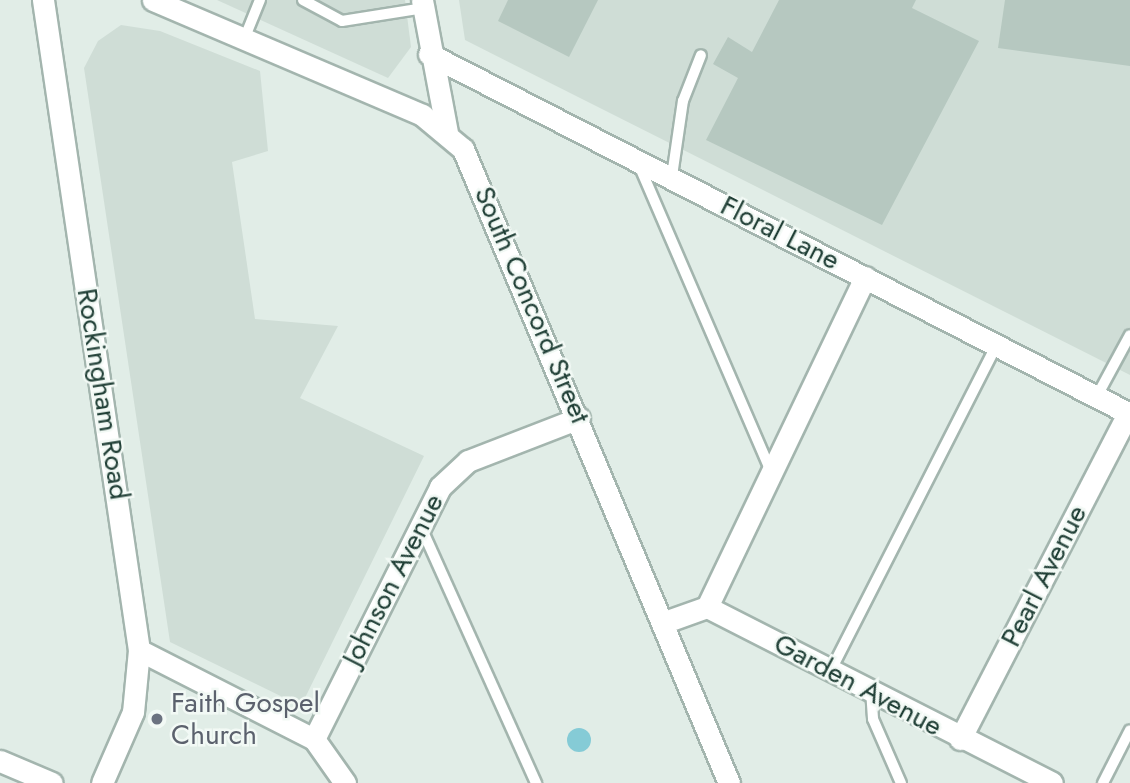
<!DOCTYPE html>
<html>
<head>
<meta charset="utf-8">
<style>
  body { margin:0 }
  #map { position:relative; width:1130px; height:783px; overflow:hidden; background:#e1ede7; font-family:Jost,sans-serif }
  div>[style] { position:absolute }
  [style*='--x'] { left:calc(var(--x)*1px); top:calc(var(--y)*1px); width:calc(var(--w)*1px); rotate:calc(var(--a)*1deg) }
  .built>* { inset:0; background:#cfddd6 }
  .water>* { inset:0; background:#85cbd6 }
  .round { border-radius:50% }
  .building>* { inset:0; background:#b6c8c0 }
  .roads { filter:drop-shadow(2px 0 #a3b5ae) drop-shadow(-2px 0 #a3b5ae) drop-shadow(0 2px #a3b5ae) drop-shadow(0 -2px #a3b5ae) }
  .lane>* { height:10px; margin:-5px; padding:0 5px; transform-origin:5px; border-radius:5px; background:#fff }
  .street>* { height:21px; margin:-10.5px; padding:0 10.5px; transform-origin:10.5px; border-radius:10.5px; background:#fff }
  .secondary>* { height:21px; margin:-10.5px; padding:0 10.5px; transform-origin:10.5px; border-radius:10.5px; background:#fff }
  .dots>* { width:19px; height:19px; translate:-50% -50%; box-sizing:border-box; border:4px solid #f2f9f5; border-radius:50% }
  span { translate:-50% -50%; white-space:nowrap; text-align:center; line-height:1.15; -webkit-text-stroke:5px #f2f9f5; paint-order:stroke }
  .street-label { font-size:28px; color:#203f36 }
  .worship-label { font-size:28px; color:#5b616d }
  .left { translate:0 -50%; text-align:left }
</style>
</head>
<body>
<div id="map">
  <div class="built">
    <div style="clip-path:polygon(217px 0,405px 0,411px 47px,388px 78px)"></div>
    <div style="clip-path:polygon(459px 0,1130px 0,1130px 375px,465px 40px)"></div>
    <div style="clip-path:polygon(121px 25px,160px 31px,260px 71px,268px 151px,232px 162px,255px 319px,338px 326px,300px 398px,424px 456px,301px 706px,170px 642px,84px 68px,98px 41px)"></div>
  </div>
  <div class="water">
    <div class="round" style="left:567px;top:728px;width:24px;height:24px"></div>
  </div>
  <div class="building">
    <div style="clip-path:polygon(508px 0,598px 0,569px 57px,498px 21px)"></div>
    <div style="clip-path:polygon(779px 0,916px 0,912px 8px,979px 41px,882px 225px,706px 140px,738px 78px,713px 64px,728px 37px,752px 52px)"></div>
    <div style="clip-path:polygon(1005px 0,1130px 0,1130px 66px,998px 48px)"></div>
  </div>
  <div class="roads">
    <div class="lane">
      <div style="--x:303;--y:0;--w:44;--a:28.3"></div>
      <div style="--x:342;--y:21;--w:83;--a:-9"></div>
      <div style="--x:245;--y:37;--w:40;--a:-68"></div>
      <div style="--x:639;--y:165;--w:333;--a:66.7"></div>
      <div style="--x:672;--y:176;--w:76;--a:-81.7"></div>
      <div style="--x:683;--y:101;--w:49;--a:-68.6"></div>
      <div style="--x:1097;--y:396;--w:69;--a:-61.6"></div>
      <div style="--x:421;--y:527;--w:281;--a:65.8"></div>
      <div style="--x:831;--y:670;--w:366;--a:-63"></div>
      <div style="--x:871;--y:690;--w:29;--a:86"></div>
      <div style="--x:873;--y:719;--w:70;--a:66.4"></div>
      <div style="--x:1103;--y:783;--w:59;--a:-63"></div>
    </div>
    <div class="street">
      <div style="--x:422;--y:0;--w:134;--a:79.3"></div>
      <div style="--x:429;--y:54;--w:788;--a:27.18"></div>
      <div style="--x:707;--y:607;--w:366;--a:-64.4"></div>
      <div style="--x:662;--y:623;--w:48;--a:-19.6"></div>
      <div style="--x:707;--y:607;--w:387;--a:27"></div>
      <div style="--x:139;--y:650;--w:196;--a:27"></div>
      <div style="--x:314;--y:739;--w:54;--a:54.8"></div>
      <div style="--x:314;--y:739;--w:282;--a:-63.4"></div>
      <div style="--x:440;--y:487;--w:38;--a:-43"></div>
      <div style="--x:468;--y:461;--w:119;--a:-21.2"></div>
      <div style="--x:960;--y:739;--w:367;--a:-62.7"></div>
      <div style="--x:0;--y:761;--w:56;--a:22.9"></div>
    </div>
    <div class="secondary">
      <div style="--x:43;--y:0;--w:657;--a:81.6"></div>
      <div style="--x:139;--y:650;--w:62;--a:95.5"></div>
      <div style="--x:133;--y:712;--w:77;--a:113.6"></div>
      <div style="--x:153;--y:0;--w:293;--a:23.1"></div>
      <div style="--x:422;--y:115;--w:53;--a:39.7"></div>
      <div style="--x:463;--y:149;--w:688;--a:67.24"></div>
    </div>
  </div>
  <div class="dots">
    <div style="left:157px;top:719px;background:#6b7280"></div>
  </div>
  <div class="street-label">
    <span style="left:780px;top:233px;rotate:27deg">Floral Lane</span>
    <span style="left:532px;top:305px;rotate:67deg">South Concord Street</span>
    <span style="left:103px;top:394px;rotate:81deg">Rockingham Road</span>
    <span style="left:1044px;top:576px;rotate:-63deg">Pearl Avenue</span>
    <span style="left:393px;top:580px;rotate:-63deg">Johnson Avenue</span>
    <span style="left:858px;top:685px;rotate:28deg">Garden Avenue</span>
  </div>
  <div class="worship-label">
    <span class="left" style="left:171px;top:719px">Faith Gospel<br>Church</span>
  </div>
</div>
</body>
</html>
